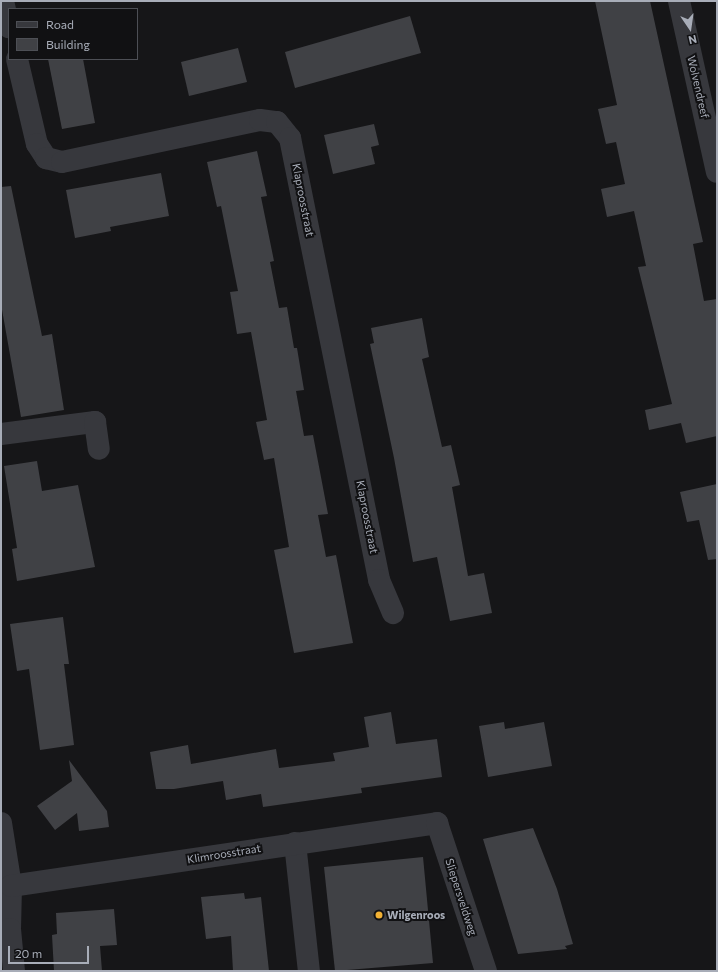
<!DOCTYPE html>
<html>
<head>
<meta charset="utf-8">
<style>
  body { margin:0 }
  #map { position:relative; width:718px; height:972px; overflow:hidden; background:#161618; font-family:Commissioner,sans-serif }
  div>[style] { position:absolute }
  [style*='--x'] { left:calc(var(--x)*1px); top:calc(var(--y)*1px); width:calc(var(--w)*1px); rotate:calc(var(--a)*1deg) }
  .building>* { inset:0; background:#404145 }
  .minor>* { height:22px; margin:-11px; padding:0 11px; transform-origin:11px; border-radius:11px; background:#37383d }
  .dots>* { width:11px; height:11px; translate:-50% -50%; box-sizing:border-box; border:2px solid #111113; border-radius:50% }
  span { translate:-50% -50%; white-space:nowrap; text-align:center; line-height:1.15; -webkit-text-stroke:4px #111113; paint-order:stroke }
  .street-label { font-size:11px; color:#a8adb8 }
  .poi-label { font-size:11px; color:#a8adb8; font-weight:700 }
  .left { translate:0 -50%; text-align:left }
  .frame { position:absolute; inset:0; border:2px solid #a8adb8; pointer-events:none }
  .legend { position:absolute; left:8px; top:8px; width:130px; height:52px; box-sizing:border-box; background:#111113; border:1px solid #4d4f55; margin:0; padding:5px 7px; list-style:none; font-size:12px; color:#a8adb8 }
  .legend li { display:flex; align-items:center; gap:8px; height:20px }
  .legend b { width:20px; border:1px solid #4d4f55 }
  .north { position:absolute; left:670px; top:8px; width:40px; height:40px; -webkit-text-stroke:3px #111113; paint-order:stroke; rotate:167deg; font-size:11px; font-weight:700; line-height:16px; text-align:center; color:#a8adb8 }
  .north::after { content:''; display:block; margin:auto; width:14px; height:18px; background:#a8adb8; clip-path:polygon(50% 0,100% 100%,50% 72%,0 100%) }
  .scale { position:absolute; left:8px; top:946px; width:81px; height:18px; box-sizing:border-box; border:2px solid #a8adb8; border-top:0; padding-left:5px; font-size:12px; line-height:14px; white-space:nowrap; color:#a8adb8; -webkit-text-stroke:3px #111113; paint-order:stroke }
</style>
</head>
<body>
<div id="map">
  <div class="building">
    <div style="clip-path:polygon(595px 1px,650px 1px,703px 242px,693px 244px,704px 301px,717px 299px,717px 436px,686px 443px,681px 423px,649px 430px,645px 410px,672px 404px,638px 267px,646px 266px,634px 211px,607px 217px,601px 189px,625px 184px,616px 142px,606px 144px,598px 109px,617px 105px)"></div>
    <div style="clip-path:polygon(410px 16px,421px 53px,295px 88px,285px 52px)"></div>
    <div style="clip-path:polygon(238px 48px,247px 82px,189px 96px,181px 62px)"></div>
    <div style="clip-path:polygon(48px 59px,83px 59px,95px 123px,62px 129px)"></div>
    <div style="clip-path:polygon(374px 124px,379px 145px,371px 147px,375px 164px,333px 174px,324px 135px)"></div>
    <div style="clip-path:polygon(257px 151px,267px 196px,261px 197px,274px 261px,270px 262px,279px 308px,287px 307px,294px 348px,297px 348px,304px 390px,296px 391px,304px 436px,313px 435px,328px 514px,318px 515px,326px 557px,336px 555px,353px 643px,294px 653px,274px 550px,289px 547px,274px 458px,264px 460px,256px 422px,267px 420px,251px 332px,237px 334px,230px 292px,238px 291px,221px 206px,217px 207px,207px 162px)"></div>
    <div style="clip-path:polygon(161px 173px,169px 216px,110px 227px,111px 231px,75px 238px,66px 190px)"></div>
    <div style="clip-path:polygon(11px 186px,42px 336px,52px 334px,64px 410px,21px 417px,1px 304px,1px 187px)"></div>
    <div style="clip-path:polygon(422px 318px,429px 357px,422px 359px,442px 447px,451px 445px,460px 485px,452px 487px,468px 576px,484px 573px,492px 613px,450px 621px,437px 557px,413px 562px,394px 458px,370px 344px,374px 343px,371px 328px)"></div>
    <div style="clip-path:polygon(37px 461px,42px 491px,78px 485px,95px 567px,17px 581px,12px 549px,17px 548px,4px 466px)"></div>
    <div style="clip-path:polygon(717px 484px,717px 559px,708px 560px,699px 520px,687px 522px,680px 492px)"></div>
    <div style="clip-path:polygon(63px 617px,69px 664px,64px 664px,74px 745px,40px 750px,29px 669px,17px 671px,10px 624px)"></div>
    <div style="clip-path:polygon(391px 712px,396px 744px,437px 739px,442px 777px,361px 788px,362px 793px,263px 807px,261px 794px,226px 800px,223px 781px,174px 789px,156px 789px,150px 752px,188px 745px,191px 764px,276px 749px,279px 768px,335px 761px,333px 753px,369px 747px,364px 717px)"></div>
    <div style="clip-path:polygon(504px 722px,505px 729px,544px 722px,552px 766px,488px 777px,479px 726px)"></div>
    <div style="clip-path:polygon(69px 760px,107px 811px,109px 827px,79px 831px,77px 813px,55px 830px,37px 806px,72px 781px)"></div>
    <div style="clip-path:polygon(533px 828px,557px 889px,573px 944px,565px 946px,567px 949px,518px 954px,483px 839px)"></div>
    <div style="clip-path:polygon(423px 857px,433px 963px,335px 971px,324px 867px)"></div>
    <div style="clip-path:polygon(244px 893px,245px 899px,261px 897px,269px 971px,233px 971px,231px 936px,206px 939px,201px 897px)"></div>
    <div style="clip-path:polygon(114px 909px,117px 945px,100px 946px,102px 971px,54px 971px,52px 935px,57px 934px,56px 913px)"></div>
  </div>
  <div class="minor">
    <div style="--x:3;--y:1;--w:27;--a:77"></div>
    <div style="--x:679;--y:1;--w:175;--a:77.5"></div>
    <div style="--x:17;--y:59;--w:87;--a:76.8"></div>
    <div style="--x:37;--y:144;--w:17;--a:57"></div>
    <div style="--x:46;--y:158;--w:16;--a:14"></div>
    <div style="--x:62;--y:162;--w:202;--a:-12"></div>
    <div style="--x:260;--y:120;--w:17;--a:7"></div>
    <div style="--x:277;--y:122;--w:21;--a:51"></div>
    <div style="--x:290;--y:138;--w:451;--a:78.6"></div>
    <div style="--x:379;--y:580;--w:36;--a:67"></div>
    <div style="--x:1;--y:434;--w:95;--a:-7.3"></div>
    <div style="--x:95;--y:422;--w:27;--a:82"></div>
    <div style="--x:1;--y:823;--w:64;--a:81"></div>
    <div style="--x:11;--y:886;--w:43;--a:91.3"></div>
    <div style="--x:10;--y:929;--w:42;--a:84.6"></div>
    <div style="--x:295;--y:843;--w:129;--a:83.8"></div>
    <div style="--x:11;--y:886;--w:431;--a:-8.4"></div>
    <div style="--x:437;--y:823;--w:156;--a:71.7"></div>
  </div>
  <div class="dots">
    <div style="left:379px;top:915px;background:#f2b134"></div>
  </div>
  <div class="street-label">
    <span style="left:698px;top:87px;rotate:77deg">Wolvendreef</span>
    <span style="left:303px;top:200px;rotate:79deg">Klaproosstraat</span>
    <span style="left:367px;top:517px;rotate:79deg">Klaproosstraat</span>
    <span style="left:224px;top:854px;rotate:-9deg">Klimroosstraat</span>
    <span style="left:461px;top:897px;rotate:72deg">Sliepersveldweg</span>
  </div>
  <div class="poi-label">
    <span class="left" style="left:387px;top:915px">Wilgenroos</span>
  </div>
  <div class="frame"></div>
  <ul class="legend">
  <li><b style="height:5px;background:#37383d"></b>Road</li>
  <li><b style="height:11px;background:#404145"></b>Building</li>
  </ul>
  <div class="north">N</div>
  <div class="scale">20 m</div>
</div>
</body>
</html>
